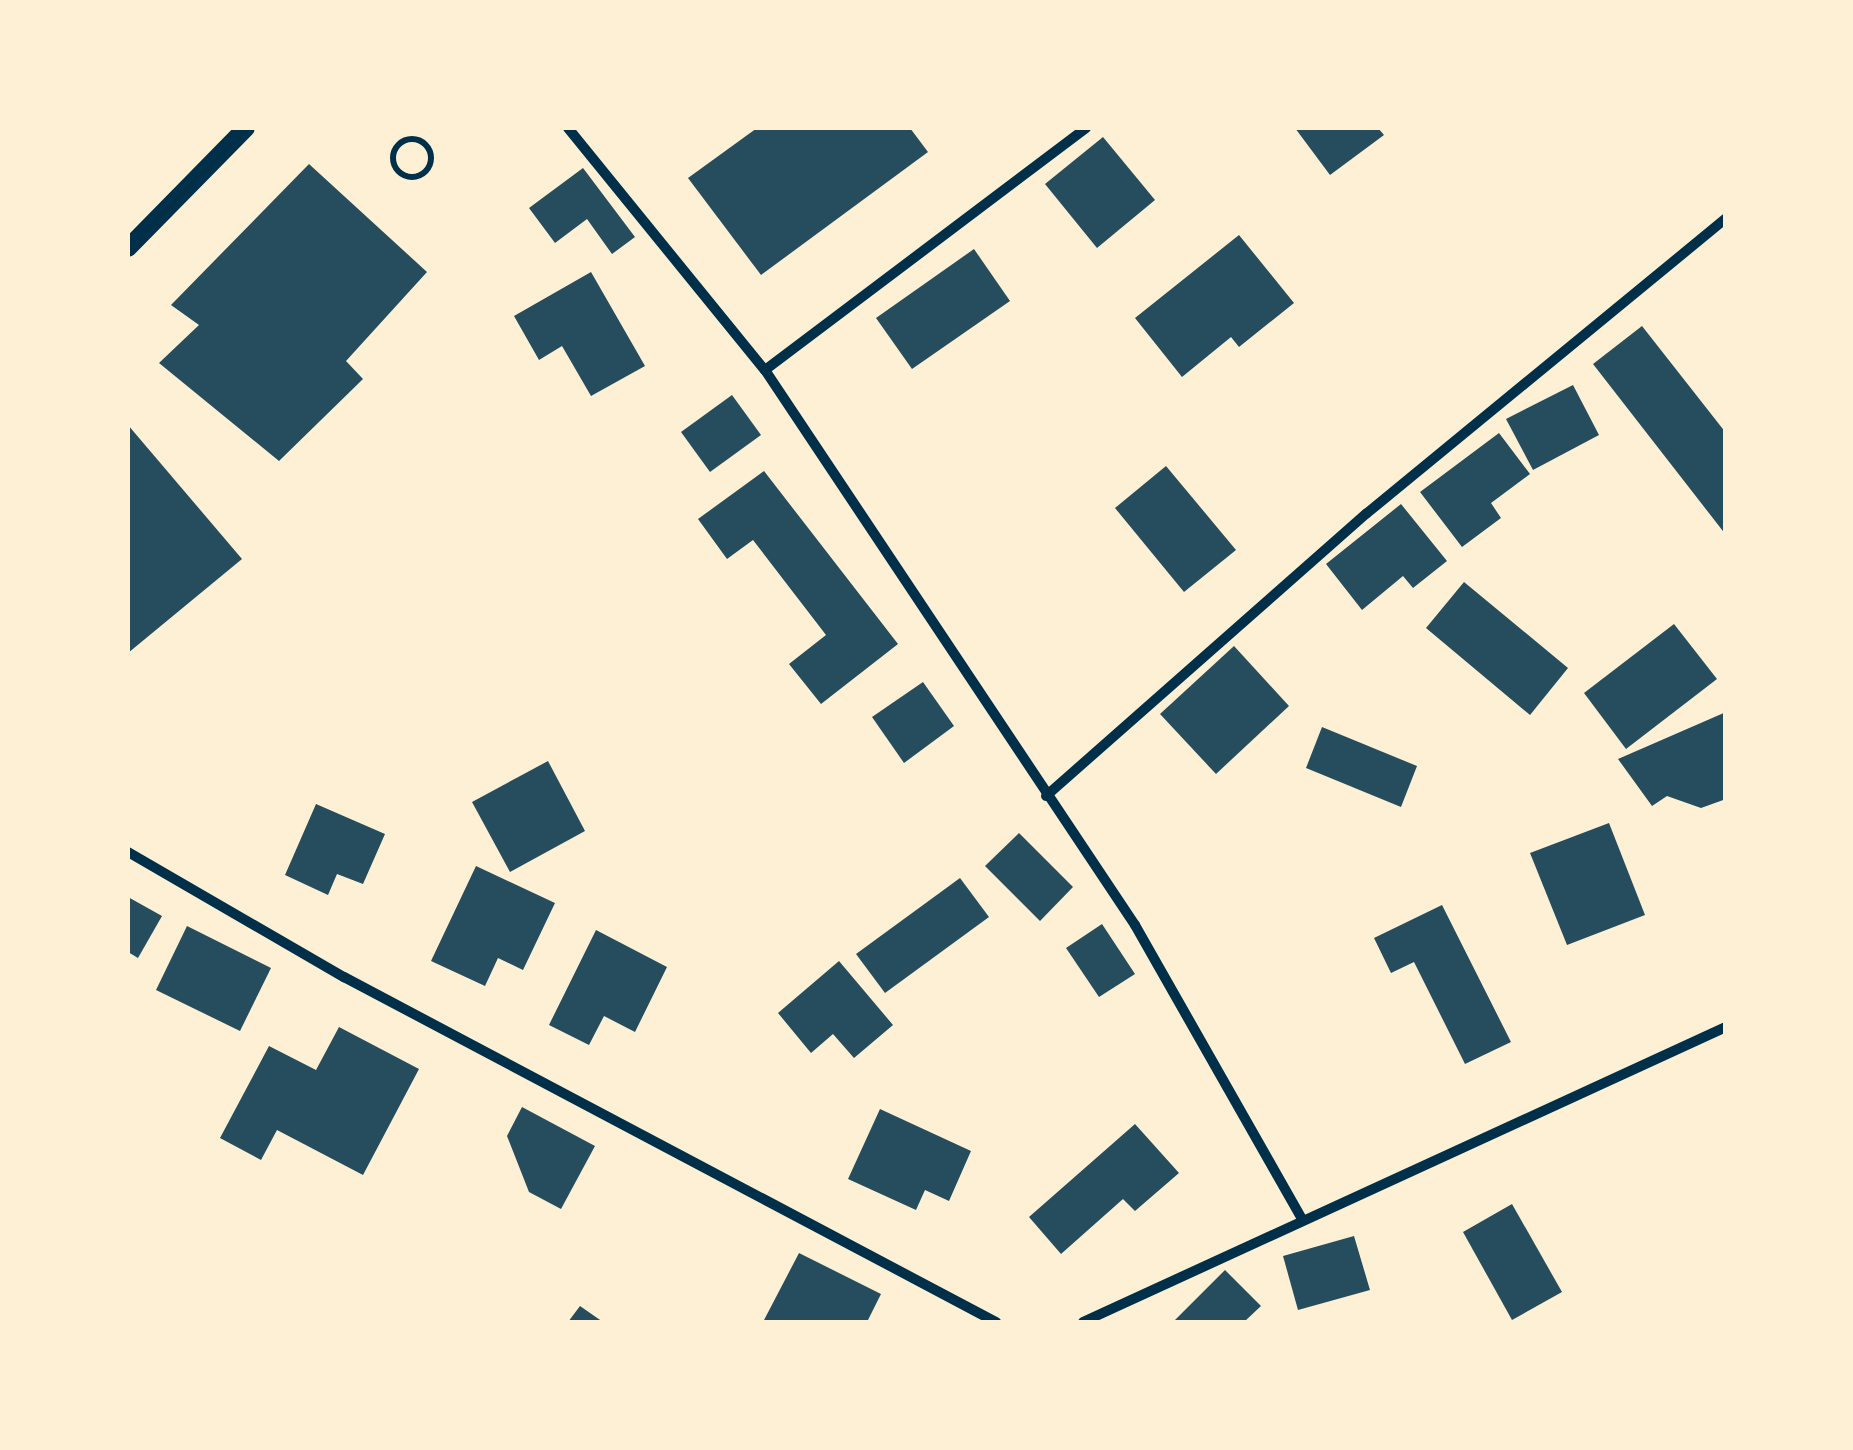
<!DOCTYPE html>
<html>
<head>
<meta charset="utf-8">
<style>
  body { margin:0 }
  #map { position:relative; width:1853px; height:1450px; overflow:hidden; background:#fdf0d5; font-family:Roboto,sans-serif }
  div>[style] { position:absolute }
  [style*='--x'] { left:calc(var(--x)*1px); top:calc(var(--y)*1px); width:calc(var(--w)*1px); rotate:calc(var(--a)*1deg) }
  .building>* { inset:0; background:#264d5e }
  .path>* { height:6px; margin:-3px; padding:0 3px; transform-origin:3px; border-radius:3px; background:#003049 }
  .path>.ring { margin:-3px; padding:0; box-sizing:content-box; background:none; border:6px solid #003049; border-radius:50% }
  .minor>* { height:10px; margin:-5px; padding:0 5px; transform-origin:5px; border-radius:5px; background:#003049 }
  .tertiary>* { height:18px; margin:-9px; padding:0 9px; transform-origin:9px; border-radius:9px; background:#003049 }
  span { translate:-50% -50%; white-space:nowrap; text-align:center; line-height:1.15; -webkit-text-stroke:10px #fdf0d5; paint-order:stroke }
  .frame { position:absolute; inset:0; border:130px solid #fdf0d5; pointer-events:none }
</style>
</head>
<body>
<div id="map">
  <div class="building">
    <div style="clip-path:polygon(757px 128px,910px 128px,928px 152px,761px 275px,688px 178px)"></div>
    <div style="clip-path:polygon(1295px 128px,1378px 128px,1384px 135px,1330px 175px)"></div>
    <div style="clip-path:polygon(1103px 137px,1155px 200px,1097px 248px,1045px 184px)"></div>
    <div style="clip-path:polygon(309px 164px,427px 272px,346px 361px,363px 379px,279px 461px,159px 363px,199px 325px,171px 305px)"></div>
    <div style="clip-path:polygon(583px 168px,635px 237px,612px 254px,587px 219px,555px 243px,529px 208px)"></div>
    <div style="clip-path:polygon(1239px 235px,1294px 303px,1239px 347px,1231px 337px,1182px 377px,1135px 318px)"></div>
    <div style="clip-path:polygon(974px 249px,1010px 301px,912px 369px,876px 318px)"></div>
    <div style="clip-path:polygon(591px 272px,645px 366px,591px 396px,562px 346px,539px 360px,514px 316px)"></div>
    <div style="clip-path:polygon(1642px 326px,1726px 433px,1726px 535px,1593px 364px)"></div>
    <div style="clip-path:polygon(1573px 385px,1599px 435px,1533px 470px,1506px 419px)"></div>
    <div style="clip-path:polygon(732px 395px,761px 435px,710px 472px,681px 432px)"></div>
    <div style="clip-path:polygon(128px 425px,242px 559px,128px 653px)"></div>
    <div style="clip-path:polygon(1499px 433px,1530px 474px,1491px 503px,1501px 518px,1462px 547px,1420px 492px)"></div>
    <div style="clip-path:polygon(1166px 466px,1236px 550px,1184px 592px,1115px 508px)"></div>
    <div style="clip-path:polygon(764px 471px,898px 644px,821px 704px,789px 664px,826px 635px,753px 540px,727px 559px,698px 519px)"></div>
    <div style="clip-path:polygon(1401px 504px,1447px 561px,1413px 588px,1403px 576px,1362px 610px,1326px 564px)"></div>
    <div style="clip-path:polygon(1464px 582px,1568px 668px,1530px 715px,1426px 628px)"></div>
    <div style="clip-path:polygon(1674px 624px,1717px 679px,1626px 749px,1584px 693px)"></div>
    <div style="clip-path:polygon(1234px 646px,1289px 706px,1216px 774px,1160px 714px)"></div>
    <div style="clip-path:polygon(923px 682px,954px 726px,904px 763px,872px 717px)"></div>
    <div style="clip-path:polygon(1726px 712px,1726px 799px,1701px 808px,1667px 796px,1652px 806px,1618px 759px)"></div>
    <div style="clip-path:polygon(1322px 727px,1417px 766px,1401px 807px,1306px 768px)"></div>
    <div style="clip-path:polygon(548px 761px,585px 831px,510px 872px,472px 802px)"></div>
    <div style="clip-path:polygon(316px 804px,385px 834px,363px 884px,337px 874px,328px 895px,285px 875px)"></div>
    <div style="clip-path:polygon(1609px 823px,1645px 915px,1567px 945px,1530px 853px)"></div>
    <div style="clip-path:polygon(1019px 833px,1073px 887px,1040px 921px,985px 866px)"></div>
    <div style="clip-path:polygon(476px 866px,555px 903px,523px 970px,498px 958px,485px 986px,431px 961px)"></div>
    <div style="clip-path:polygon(960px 878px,989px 917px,885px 993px,856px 954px)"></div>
    <div style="clip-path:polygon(128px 897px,162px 916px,138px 958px,128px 952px)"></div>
    <div style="clip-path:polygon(1442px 905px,1511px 1042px,1465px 1064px,1414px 962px,1391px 973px,1374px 938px)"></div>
    <div style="clip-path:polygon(1102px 924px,1135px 974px,1099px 997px,1066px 948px)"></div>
    <div style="clip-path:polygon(187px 926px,271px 968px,240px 1031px,156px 990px)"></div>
    <div style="clip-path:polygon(596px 930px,667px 967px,635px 1032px,604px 1016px,589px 1045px,549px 1025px)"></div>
    <div style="clip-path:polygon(839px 961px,893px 1025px,854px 1058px,833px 1034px,811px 1053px,778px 1013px)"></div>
    <div style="clip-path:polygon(339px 1027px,419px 1069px,363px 1175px,277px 1130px,261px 1160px,220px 1138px,269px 1046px,316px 1070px)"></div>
    <div style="clip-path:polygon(522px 1107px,595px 1146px,561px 1209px,529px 1192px,507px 1136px)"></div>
    <div style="clip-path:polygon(880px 1109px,971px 1151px,949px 1201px,925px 1190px,916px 1210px,848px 1179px)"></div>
    <div style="clip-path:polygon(1135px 1124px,1179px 1173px,1135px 1211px,1123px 1199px,1061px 1254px,1029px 1217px)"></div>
    <div style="clip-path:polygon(1512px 1204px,1562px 1292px,1512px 1320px,1463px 1232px)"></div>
    <div style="clip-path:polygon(1354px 1236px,1370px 1290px,1298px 1310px,1283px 1256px)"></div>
    <div style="clip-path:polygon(799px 1253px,881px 1294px,867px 1322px,763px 1322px)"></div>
    <div style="clip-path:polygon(1225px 1270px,1261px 1306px,1244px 1322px,1173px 1322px)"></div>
    <div style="clip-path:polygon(580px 1306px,603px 1322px,568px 1322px)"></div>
  </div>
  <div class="path">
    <div class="ring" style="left:393px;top:139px;width:32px;height:32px"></div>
  </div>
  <div class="minor">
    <div style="--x:568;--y:128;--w:312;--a:50.9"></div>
    <div style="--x:765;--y:370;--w:667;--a:56.31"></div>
    <div style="--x:1135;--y:925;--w:338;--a:60.4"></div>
    <div style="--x:765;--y:370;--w:402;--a:-37"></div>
    <div style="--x:1046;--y:796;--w:427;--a:-41.4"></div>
    <div style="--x:1366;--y:514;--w:466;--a:-39.4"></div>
    <div style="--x:128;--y:852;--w:250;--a:30.1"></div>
    <div style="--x:344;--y:977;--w:738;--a:27.89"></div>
    <div style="--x:1083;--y:1322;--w:707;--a:-24.65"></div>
  </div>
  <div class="tertiary">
    <div style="--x:128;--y:248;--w:168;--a:-45.5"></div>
  </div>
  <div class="frame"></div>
</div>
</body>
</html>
